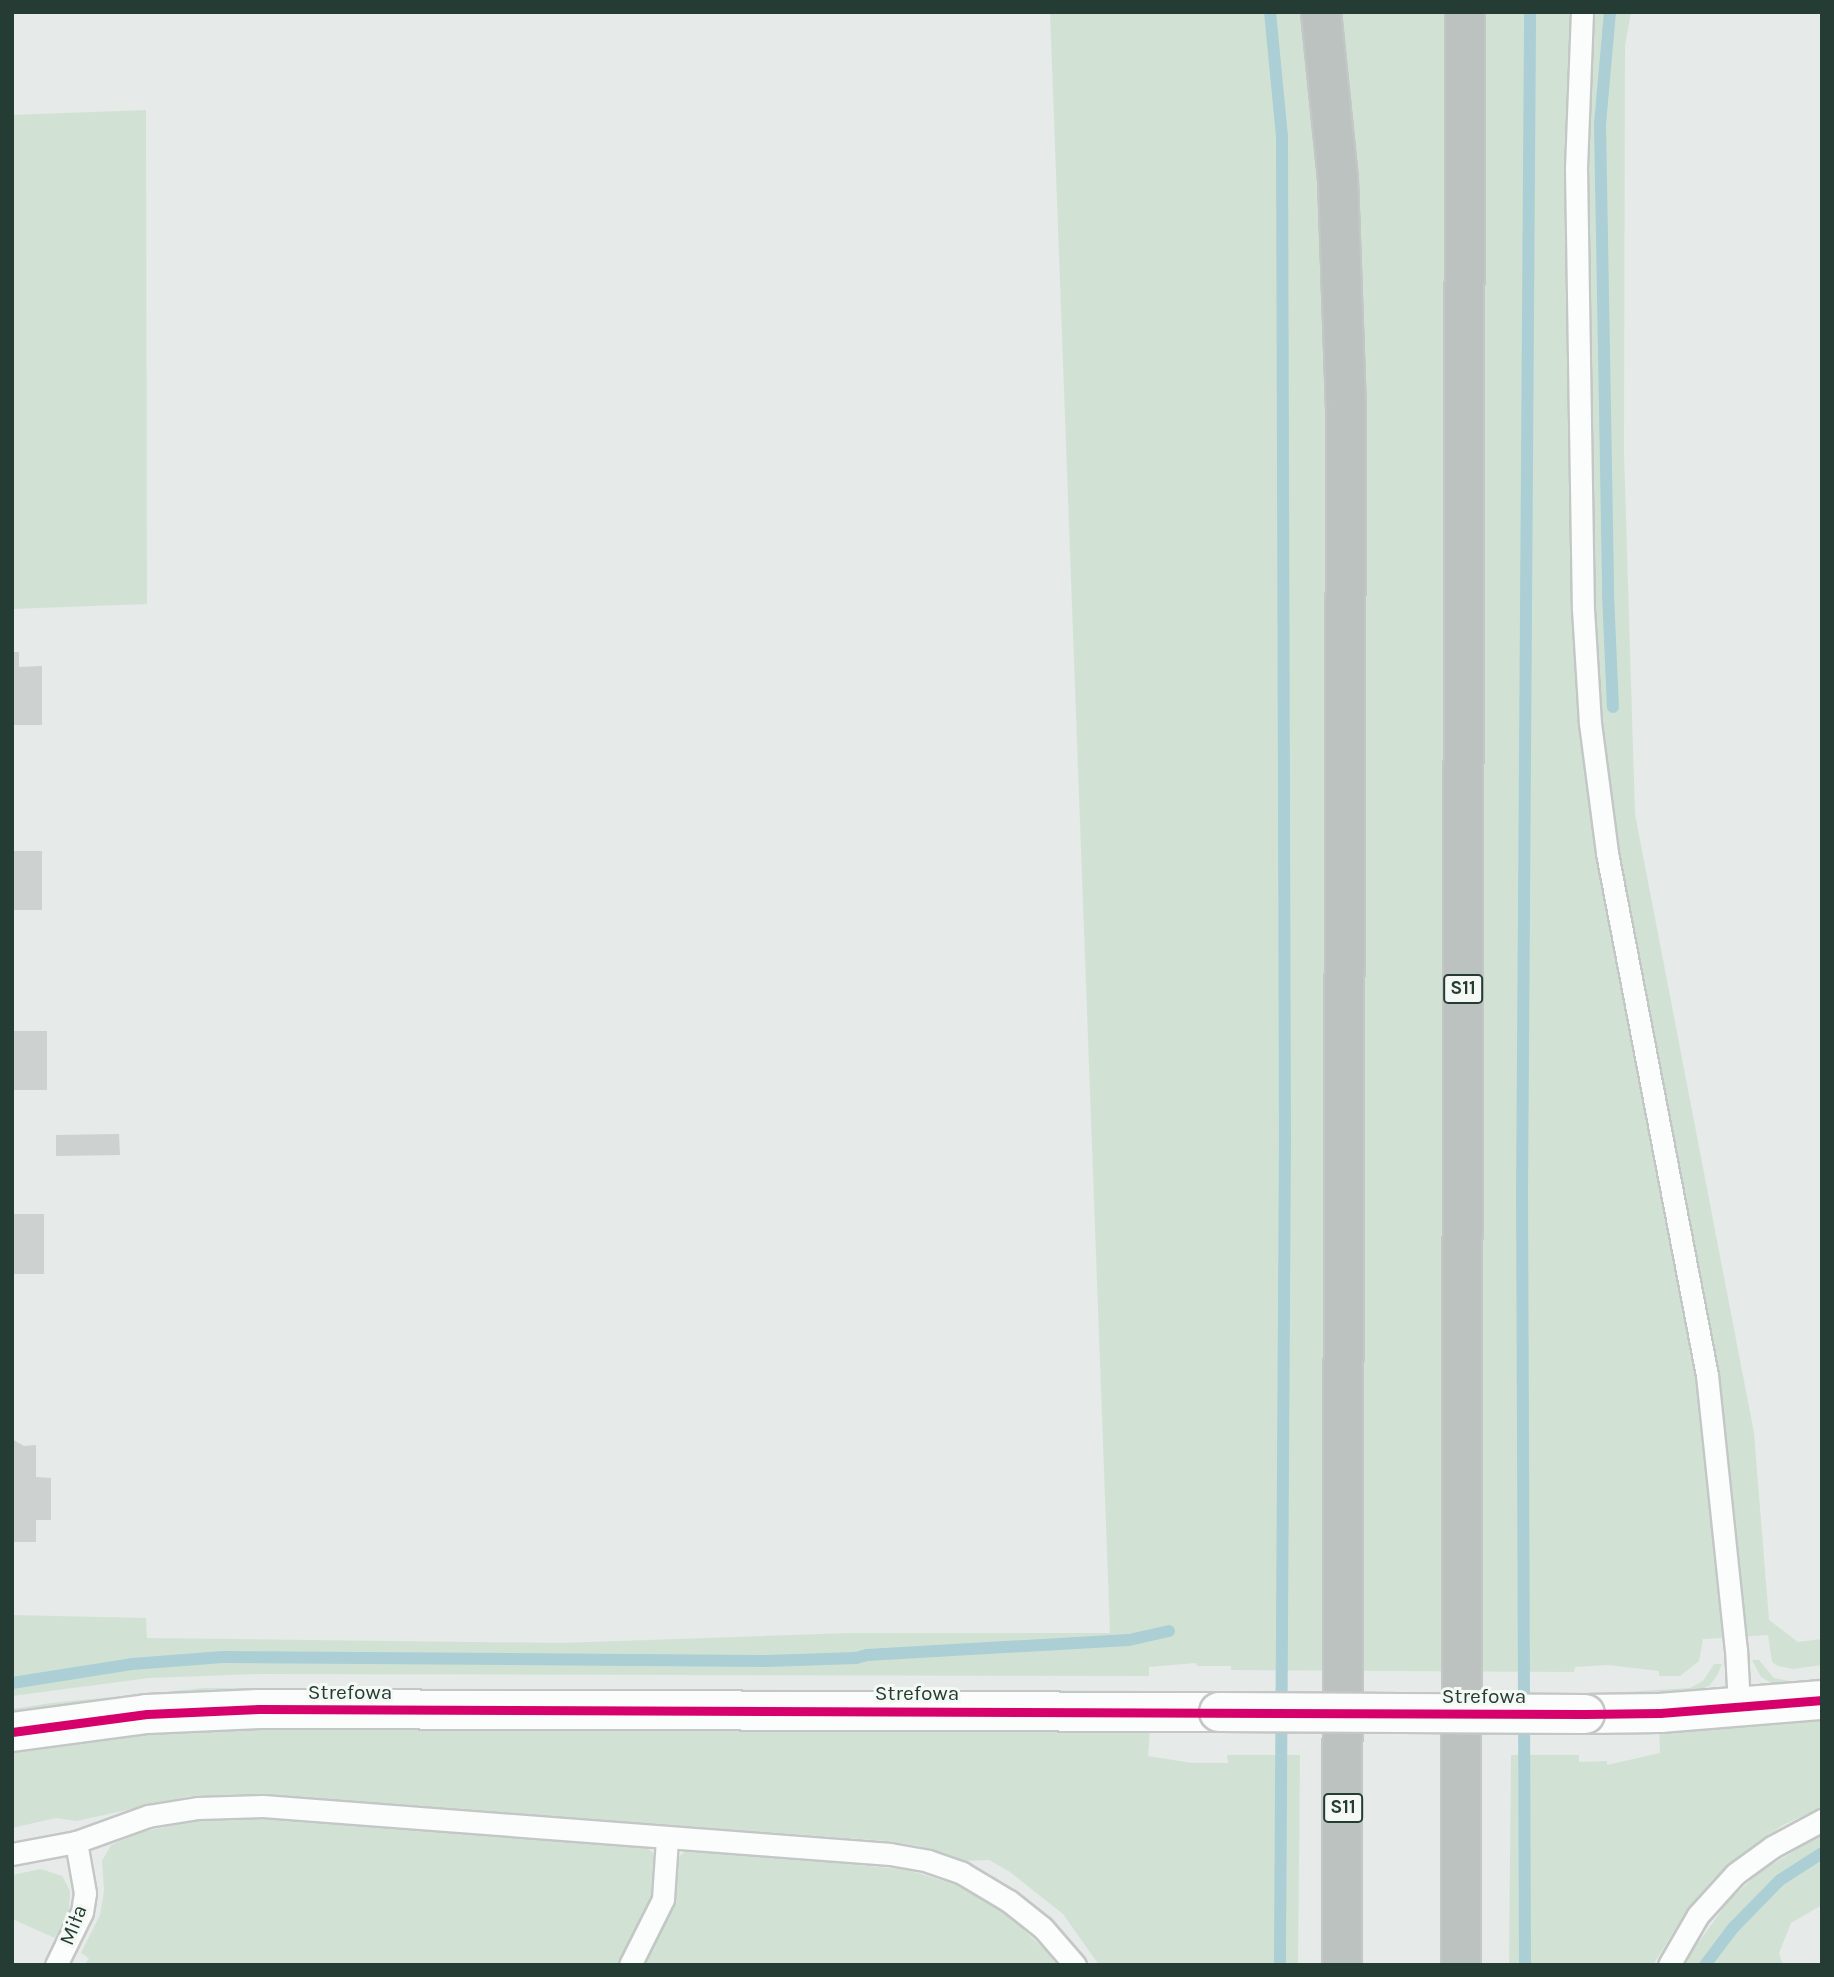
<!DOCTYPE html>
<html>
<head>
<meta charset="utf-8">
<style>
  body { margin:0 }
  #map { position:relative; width:1834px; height:1977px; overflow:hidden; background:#e6eae8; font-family:Karla,sans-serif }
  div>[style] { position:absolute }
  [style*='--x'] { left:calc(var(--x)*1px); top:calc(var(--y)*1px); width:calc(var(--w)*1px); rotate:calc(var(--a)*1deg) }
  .green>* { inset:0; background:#d1e2d5 }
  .stream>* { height:12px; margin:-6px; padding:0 6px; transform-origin:6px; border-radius:6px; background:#abcfd4 }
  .building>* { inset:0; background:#cdd1cf }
  .roads { filter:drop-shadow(2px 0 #c3c7c5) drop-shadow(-2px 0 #c3c7c5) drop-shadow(0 2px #c3c7c5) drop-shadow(0 -2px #c3c7c5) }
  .lane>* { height:21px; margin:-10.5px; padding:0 10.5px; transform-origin:10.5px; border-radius:10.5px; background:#fbfcfc }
  .street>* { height:38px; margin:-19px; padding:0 19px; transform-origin:19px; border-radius:19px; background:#fbfcfc }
  .highway>* { height:38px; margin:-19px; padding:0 19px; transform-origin:19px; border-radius:19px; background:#bcc2c0 }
  .bridges { filter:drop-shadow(2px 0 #c3c7c5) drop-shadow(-2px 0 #c3c7c5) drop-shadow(0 2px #c3c7c5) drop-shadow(0 -2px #c3c7c5) }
  .street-bridge>* { height:38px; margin:-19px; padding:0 19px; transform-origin:19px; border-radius:19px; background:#fbfcfc }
  .cycleway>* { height:9px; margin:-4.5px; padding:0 4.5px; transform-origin:4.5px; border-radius:4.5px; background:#d6006c }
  span { translate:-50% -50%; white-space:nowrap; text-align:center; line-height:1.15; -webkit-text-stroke:6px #f4f9f6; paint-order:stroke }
  .shield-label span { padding:2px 5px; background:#f4f9f6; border:2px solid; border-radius:5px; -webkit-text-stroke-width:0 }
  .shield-label { font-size:19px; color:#253c35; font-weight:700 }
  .street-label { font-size:21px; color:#253c35 }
  .frame { position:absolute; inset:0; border:14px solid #253c35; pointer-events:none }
</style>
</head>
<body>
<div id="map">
  <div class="green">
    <div style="clip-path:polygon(1050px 12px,1631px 12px,1625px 46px,1624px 452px,1635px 814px,1754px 1433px,1769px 1620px,1798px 1642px,1822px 1639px,1822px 1665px,1793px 1669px,1778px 1666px,1772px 1662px,1768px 1635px,1703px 1639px,1699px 1661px,1680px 1676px,1659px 1676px,1659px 1671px,1608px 1665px,1575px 1667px,1574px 1672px,1231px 1670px,1231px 1666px,1197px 1666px,1196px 1663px,1149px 1667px,1149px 1676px,259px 1674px,149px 1678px,12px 1696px,12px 1615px,146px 1618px,147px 1638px,561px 1643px,851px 1633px,1110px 1633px)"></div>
    <div style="clip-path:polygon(146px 110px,147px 604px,12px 609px,12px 115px)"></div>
    <div style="clip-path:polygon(1752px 1660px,1759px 1660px,1774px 1678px,1794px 1682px,1822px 1678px,1822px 1683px,1776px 1686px,1761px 1677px)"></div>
    <div style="clip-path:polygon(1714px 1664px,1722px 1664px,1718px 1674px,1710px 1685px,1700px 1691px,1660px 1697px,1626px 1692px,1690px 1688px,1703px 1681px)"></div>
    <div style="clip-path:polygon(205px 1688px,1185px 1691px,1150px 1697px,12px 1716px,12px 1709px,51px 1703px)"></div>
    <div style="clip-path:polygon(1822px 1717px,1822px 1807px,1783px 1825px,1749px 1848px,1713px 1879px,1685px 1913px,1653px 1965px,1509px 1965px,1511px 1755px,1579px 1755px,1579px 1762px,1607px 1761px,1607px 1765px,1660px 1753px,1659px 1729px)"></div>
    <div style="clip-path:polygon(207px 1728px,1150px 1729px,1148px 1756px,1192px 1763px,1228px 1763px,1227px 1755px,1300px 1755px,1298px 1965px,1099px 1965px,1063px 1914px,1010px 1872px,989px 1860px,967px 1861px,919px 1846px,886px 1841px,266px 1795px,190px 1796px,77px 1821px,56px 1818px,12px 1828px,12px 1748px,68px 1739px)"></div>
    <div style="clip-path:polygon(224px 1818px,335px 1822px,638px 1843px,654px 1853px,656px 1864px,675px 1864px,678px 1857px,690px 1848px,908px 1870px,960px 1886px,986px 1899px,1006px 1913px,1046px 1951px,1056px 1965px,85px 1965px,89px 1958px,81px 1953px,100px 1915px,104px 1891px,102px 1861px,111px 1845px,139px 1833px,186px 1822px)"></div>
    <div style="clip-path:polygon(1822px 1834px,1822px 1905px,1791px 1923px,1779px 1953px,1783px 1965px,1682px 1965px,1730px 1899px,1760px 1872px)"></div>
    <div style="clip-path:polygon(41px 1869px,62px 1876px,70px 1891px,69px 1911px,55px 1938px,12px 1919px,12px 1875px)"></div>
  </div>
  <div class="stream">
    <div style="--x:1270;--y:12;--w:125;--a:84.5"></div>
    <div style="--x:1282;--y:136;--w:1000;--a:89.83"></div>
    <div style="--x:1285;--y:1136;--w:829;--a:90.35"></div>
    <div style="--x:1610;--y:12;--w:112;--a:95.1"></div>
    <div style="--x:1600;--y:124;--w:470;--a:89"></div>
    <div style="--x:1608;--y:594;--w:113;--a:87.5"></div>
    <div style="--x:12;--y:1683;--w:121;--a:-9"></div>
    <div style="--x:132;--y:1664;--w:91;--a:-4.4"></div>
    <div style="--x:223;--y:1657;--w:544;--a:0.42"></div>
    <div style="--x:767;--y:1661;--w:89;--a:-1.9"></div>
    <div style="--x:856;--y:1658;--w:11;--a:-15"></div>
    <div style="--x:867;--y:1655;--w:262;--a:-3.3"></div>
    <div style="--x:1129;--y:1640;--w:41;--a:-12.7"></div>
    <div style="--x:1525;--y:1965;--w:767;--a:-90.22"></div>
    <div style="--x:1522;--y:1198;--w:1186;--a:-89.61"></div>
    <div style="--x:1705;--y:1965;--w:46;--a:-52.9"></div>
    <div style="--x:1733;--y:1928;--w:67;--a:-45.6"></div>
    <div style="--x:1780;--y:1880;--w:50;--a:-32.7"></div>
  </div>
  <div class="building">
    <div style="clip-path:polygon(12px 652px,19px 652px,19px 667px,42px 666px,42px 725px,12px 725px)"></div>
    <div style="clip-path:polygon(12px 851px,42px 851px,42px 910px,12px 910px)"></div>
    <div style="clip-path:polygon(12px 1031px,47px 1031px,47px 1090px,12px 1090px)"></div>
    <div style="clip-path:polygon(119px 1134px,120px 1155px,56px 1156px,56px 1135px)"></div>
    <div style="clip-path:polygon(12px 1214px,44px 1214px,44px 1274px,12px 1274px)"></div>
    <div style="clip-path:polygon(12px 1439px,24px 1446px,36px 1445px,36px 1477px,51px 1478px,51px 1520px,36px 1520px,36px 1542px,12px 1542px)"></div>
  </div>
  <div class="roads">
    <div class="lane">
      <div style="--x:1582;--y:12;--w:156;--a:92.2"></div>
      <div style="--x:1576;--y:168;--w:441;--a:89.1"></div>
      <div style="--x:1583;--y:609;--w:114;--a:86.5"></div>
      <div style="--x:1590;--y:723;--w:131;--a:82.5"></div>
      <div style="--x:1607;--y:853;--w:531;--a:79.16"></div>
      <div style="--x:1707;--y:1375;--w:276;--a:84"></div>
      <div style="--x:1736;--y:1649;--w:58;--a:87"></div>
      <div style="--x:12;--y:1854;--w:65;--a:-10.6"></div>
      <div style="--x:76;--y:1842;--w:77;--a:-19.9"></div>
      <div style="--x:148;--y:1816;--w:51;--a:-9.1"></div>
      <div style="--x:198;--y:1808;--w:65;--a:-1.8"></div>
      <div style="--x:263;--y:1806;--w:629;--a:4.38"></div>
      <div style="--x:890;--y:1854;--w:39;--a:10"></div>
      <div style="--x:928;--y:1861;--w:36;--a:19"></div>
      <div style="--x:962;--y:1873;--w:55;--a:30.8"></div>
      <div style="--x:1009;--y:1901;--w:43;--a:38.5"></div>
      <div style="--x:1043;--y:1928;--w:49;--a:49.1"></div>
      <div style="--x:56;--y:1965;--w:59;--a:-63.9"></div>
      <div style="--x:82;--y:1912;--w:19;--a:-81"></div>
      <div style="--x:85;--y:1893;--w:52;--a:-100"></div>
      <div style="--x:630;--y:1965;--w:74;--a:-63.4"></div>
      <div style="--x:663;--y:1899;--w:61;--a:-86.2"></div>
      <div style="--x:1669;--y:1965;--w:58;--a:-59.9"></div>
      <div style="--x:1698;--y:1915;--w:55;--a:-47.9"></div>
      <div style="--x:1735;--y:1874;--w:46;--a:-36.1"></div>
      <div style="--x:1772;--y:1847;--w:57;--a:-28.4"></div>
    </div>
    <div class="street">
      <div style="--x:1585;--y:1714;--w:75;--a:-0.8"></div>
      <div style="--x:1660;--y:1713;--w:163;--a:-4.6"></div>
      <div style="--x:12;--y:1732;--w:136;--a:-7.6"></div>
      <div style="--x:147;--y:1714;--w:112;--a:-2.6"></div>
      <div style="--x:259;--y:1709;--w:960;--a:0.18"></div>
    </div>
    <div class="highway">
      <div style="--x:1321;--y:12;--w:169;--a:84.2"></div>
      <div style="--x:1338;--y:180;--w:230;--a:88"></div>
      <div style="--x:1346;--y:410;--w:1555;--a:90.15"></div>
      <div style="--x:1461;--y:1965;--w:1953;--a:-89.88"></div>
    </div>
  </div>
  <div class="bridges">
    <div class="street-bridge">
      <div style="--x:1219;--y:1712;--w:366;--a:0.3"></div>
    </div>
  </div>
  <div class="cycleway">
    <div style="--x:12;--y:1732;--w:136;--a:-7.6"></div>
    <div style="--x:147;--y:1714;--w:112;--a:-2.6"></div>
    <div style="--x:259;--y:1709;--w:1326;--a:0.22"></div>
    <div style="--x:1585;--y:1714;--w:75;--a:-0.8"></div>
    <div style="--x:1660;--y:1713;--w:163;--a:-4.6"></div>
  </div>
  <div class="shield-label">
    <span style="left:1463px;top:989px">S11</span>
    <span style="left:1343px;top:1808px">S11</span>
  </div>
  <div class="street-label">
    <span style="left:350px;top:1692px">Strefowa</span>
    <span style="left:917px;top:1693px">Strefowa</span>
    <span style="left:1484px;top:1696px">Strefowa</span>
    <span style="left:73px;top:1925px;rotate:-68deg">Miła</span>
  </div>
  <div class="frame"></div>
</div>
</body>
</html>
